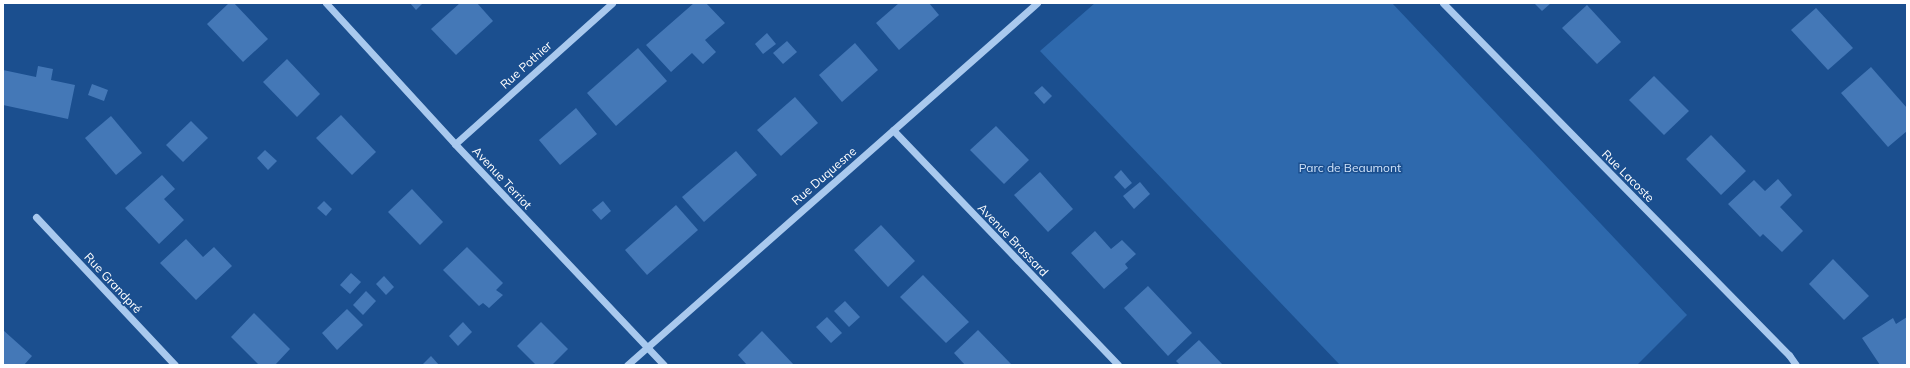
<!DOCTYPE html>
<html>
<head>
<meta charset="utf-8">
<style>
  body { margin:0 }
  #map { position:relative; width:1910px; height:368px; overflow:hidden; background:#1b4f8f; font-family:Mulish,sans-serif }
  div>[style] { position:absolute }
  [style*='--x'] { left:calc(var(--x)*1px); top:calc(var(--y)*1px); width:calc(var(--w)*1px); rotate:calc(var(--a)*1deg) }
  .green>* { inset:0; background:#2e69ad }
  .building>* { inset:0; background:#4478b7 }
  .minor>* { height:7px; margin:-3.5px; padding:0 3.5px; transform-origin:3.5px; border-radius:3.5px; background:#a9c9ee }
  span { translate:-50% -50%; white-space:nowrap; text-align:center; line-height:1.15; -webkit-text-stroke:3px #1b4f8f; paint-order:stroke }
  .street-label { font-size:12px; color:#fff }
  .park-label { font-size:12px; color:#cfe3fa }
  .frame { position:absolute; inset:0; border:4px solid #fff; pointer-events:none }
</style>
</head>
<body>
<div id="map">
  <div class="green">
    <div style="clip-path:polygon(1095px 3px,1392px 3px,1687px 315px,1637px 365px,1340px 365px,1040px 51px)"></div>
  </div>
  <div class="building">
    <div style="clip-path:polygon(229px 3px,234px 3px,268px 39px,243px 62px,207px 24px)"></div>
    <div style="clip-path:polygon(410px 3px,423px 3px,416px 10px)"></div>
    <div style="clip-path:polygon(460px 3px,477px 3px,493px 21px,456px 55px,431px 29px)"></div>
    <div style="clip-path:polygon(694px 3px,706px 3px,725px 23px,705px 40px,716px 52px,703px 64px,692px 53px,671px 72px,646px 45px)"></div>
    <div style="clip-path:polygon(899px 3px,929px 3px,939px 15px,899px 50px,876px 23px)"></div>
    <div style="clip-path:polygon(1534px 3px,1551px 3px,1542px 11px)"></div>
    <div style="clip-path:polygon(1587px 5px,1621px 42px,1597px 64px,1562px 28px)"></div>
    <div style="clip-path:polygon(1816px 8px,1853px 48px,1828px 70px,1791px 30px)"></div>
    <div style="clip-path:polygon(767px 33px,776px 44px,763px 54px,755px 44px)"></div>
    <div style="clip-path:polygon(787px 41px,797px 52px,783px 64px,773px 53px)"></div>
    <div style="clip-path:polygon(855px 43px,878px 70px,842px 102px,819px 75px)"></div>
    <div style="clip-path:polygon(638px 48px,667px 81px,616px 126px,587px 93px)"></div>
    <div style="clip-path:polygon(287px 59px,320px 94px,297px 117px,263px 82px)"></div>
    <div style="clip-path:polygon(38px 66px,53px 69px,51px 80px,75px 85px,68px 119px,3px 105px,3px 70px,36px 77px)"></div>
    <div style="clip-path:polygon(1871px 67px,1907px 108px,1907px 131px,1888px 147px,1841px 93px)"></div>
    <div style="clip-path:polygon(1654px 76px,1689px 111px,1664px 135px,1629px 100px)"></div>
    <div style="clip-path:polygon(92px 84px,108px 90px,104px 101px,88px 95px)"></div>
    <div style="clip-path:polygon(1042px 86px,1052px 96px,1044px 104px,1034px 93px)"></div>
    <div style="clip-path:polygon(795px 97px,818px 123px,781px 156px,757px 130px)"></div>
    <div style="clip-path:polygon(576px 108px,597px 134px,560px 165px,539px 140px)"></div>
    <div style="clip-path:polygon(341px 115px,376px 152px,352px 175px,316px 138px)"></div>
    <div style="clip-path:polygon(111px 116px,142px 153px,116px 175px,85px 138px)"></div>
    <div style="clip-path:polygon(191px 121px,208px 138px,183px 162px,166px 145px)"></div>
    <div style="clip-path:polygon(996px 126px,1029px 160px,1004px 184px,970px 150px)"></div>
    <div style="clip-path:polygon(1711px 135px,1746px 171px,1721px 195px,1686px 159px)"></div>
    <div style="clip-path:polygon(265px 150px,277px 161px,268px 170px,257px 158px)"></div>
    <div style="clip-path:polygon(736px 151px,757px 175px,704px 222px,682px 197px)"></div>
    <div style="clip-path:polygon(1121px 170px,1132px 183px,1125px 189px,1114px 177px)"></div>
    <div style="clip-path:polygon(1040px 172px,1073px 209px,1048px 232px,1014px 195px)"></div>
    <div style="clip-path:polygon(162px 175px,175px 189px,164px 199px,184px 220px,159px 244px,125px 208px)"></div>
    <div style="clip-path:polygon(1778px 179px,1792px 195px,1780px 207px,1803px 231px,1782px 252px,1763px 234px,1760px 237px,1728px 204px,1754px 180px,1765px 191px)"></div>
    <div style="clip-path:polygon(1140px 182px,1150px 194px,1134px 209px,1123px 196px)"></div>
    <div style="clip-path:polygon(412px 189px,443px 222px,420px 245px,388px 212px)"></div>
    <div style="clip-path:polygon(324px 201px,332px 209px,326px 216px,317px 208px)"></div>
    <div style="clip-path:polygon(603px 201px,611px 211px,601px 220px,592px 210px)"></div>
    <div style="clip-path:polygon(676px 205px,698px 230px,647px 275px,625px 250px)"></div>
    <div style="clip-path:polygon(881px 225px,915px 261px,888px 287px,854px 250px)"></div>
    <div style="clip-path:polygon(1095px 231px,1111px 249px,1122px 240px,1136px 254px,1125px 264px,1128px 268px,1104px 289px,1071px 253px)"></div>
    <div style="clip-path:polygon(186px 239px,203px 257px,214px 247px,232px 266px,196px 300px,160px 263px)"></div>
    <div style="clip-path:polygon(467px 247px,503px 283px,496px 290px,503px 295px,489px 308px,483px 303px,479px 306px,443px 270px)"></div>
    <div style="clip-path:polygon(1833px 259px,1869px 296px,1844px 320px,1809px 284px)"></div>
    <div style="clip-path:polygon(351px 273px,361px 282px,350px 294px,340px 285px)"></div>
    <div style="clip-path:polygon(923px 275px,969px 322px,946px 343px,900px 297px)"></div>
    <div style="clip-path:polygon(384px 276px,394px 287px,386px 295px,376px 284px)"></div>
    <div style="clip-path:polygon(1148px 286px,1192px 333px,1168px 356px,1124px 308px)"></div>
    <div style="clip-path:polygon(366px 291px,376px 301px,363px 315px,353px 305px)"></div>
    <div style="clip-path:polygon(845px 301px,860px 317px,849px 327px,834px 311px)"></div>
    <div style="clip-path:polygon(347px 309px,363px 325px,337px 350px,322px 333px)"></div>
    <div style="clip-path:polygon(254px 313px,290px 349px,275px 365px,259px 365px,231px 337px)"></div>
    <div style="clip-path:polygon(827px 317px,842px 333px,831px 343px,816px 327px)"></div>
    <div style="clip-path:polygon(1907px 317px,1907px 365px,1880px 365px,1862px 338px,1893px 318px,1896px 324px)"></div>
    <div style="clip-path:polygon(463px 322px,472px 332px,458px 346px,449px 336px)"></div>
    <div style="clip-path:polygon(541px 322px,568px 349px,552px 365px,536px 365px,517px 346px)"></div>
    <div style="clip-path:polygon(3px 330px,32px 356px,24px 365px,3px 365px)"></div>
    <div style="clip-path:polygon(978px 330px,1012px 365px,965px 365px,954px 353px)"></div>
    <div style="clip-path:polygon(762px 331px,794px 365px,747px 365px,738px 355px)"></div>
    <div style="clip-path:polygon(1199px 340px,1223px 365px,1180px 365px,1176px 361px)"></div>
    <div style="clip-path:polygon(431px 356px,439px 365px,422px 365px)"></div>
  </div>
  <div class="minor">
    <div style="--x:326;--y:3;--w:191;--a:47.5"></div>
    <div style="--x:455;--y:144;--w:304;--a:46.6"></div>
    <div style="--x:1443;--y:3;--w:494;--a:45.5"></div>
    <div style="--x:1789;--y:355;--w:12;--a:55"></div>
    <div style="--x:893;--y:130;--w:325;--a:46.2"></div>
    <div style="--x:455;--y:144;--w:211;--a:-41.9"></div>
    <div style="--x:36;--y:217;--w:203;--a:46.8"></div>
    <div style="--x:627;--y:365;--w:547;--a:-41.44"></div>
  </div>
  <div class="street-label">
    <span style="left:526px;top:65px;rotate:-42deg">Rue Pothier</span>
    <span style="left:824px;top:176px;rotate:-41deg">Rue Duquesne</span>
    <span style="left:1628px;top:176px;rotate:45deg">Rue Lacoste</span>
    <span style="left:502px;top:178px;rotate:47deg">Avenue Terriot</span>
    <span style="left:1013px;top:240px;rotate:46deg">Avenue Brassard</span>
    <span style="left:113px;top:283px;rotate:47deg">Rue Grandpré</span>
  </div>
  <div class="park-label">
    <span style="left:1350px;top:168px">Parc de Beaumont</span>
  </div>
  <div class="frame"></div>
</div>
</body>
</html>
